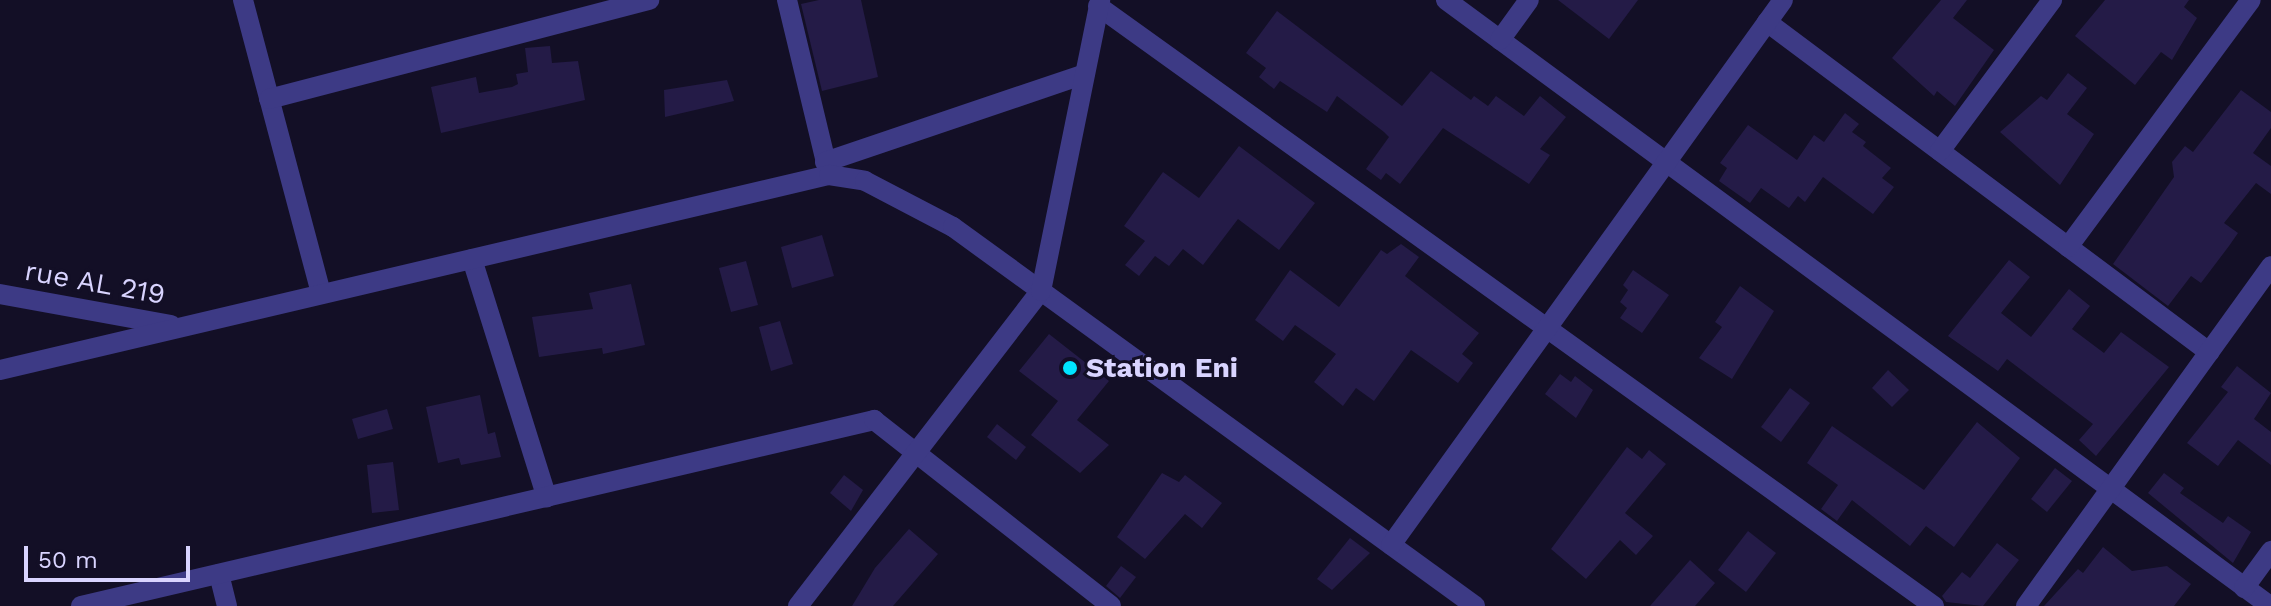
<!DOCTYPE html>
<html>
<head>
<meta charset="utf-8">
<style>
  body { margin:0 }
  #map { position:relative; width:2271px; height:606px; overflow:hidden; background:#130f26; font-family:"Work Sans",sans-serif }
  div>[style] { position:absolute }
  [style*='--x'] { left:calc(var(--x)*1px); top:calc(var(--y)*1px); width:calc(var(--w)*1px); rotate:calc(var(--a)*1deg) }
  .building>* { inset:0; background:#241b47 }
  .minor>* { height:20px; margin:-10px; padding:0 10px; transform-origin:10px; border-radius:10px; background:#3d3a85 }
  .dots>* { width:22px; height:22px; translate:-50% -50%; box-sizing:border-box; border:4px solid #130f26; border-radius:50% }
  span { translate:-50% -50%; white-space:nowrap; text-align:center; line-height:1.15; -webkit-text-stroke:6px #130f26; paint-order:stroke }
  .street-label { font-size:28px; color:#d9d4ff }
  .poi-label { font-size:28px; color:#d9d4ff; font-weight:700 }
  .left { translate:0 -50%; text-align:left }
  .scale { position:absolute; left:24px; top:546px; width:166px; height:36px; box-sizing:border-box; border:4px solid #d9d4ff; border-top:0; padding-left:10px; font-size:24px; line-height:28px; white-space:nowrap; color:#d9d4ff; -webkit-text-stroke:6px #130f26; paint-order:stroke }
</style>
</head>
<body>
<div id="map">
  <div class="building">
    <div style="clip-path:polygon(819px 0,861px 0,878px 77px,822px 91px,801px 4px)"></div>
    <div style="clip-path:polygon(1558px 0,1638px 0,1609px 39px)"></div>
    <div style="clip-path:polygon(1941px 0,1967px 0,1953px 18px,1994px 50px,1955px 106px,1937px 91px,1934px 96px,1892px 58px)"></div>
    <div style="clip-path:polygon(2105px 0,2189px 0,2184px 7px,2197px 18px,2172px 60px,2161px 52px,2135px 85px,2075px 36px)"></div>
    <div style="clip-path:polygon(1277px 11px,1402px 106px,1431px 71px,1471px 100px,1474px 96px,1488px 106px,1496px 96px,1524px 116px,1540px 96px,1566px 117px,1540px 149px,1550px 155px,1529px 184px,1443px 128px,1400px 184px,1386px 173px,1381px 180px,1366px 169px,1389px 137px,1384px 132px,1337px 96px,1327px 112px,1280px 81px,1274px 89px,1259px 77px,1266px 68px,1246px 53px)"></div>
    <div style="clip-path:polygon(550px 46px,552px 63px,578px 61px,585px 100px,441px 133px,431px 87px,476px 77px,479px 93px,512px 87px,518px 84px,516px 74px,528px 72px,525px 48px)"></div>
    <div style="clip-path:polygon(2068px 73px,2087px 88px,2067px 114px,2094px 134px,2060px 185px,2000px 132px,2041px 96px,2047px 100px)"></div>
    <div style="clip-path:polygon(727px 80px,734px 101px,665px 117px,664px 90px)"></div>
    <div style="clip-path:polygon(2241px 90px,2271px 112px,2271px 128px,2253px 153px,2271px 166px,2271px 194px,2256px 183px,2224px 223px,2238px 233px,2229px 246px,2201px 283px,2191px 276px,2168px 306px,2113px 264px,2174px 177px,2172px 162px,2185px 146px,2193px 152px)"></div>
    <div style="clip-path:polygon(1845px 113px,1859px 124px,1852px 132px,1866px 142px,1863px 146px,1891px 168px,1882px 178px,1894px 187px,1873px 214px,1823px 177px,1805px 202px,1798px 196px,1789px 208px,1761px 188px,1750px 203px,1719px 181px,1727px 168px,1720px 163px,1748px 125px,1797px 160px,1814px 135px,1824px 142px)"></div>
    <div style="clip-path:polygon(1239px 146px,1315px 203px,1279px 250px,1238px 219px,1203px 265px,1183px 249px,1169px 266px,1155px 256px,1139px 276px,1125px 265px,1145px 241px,1124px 226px,1163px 172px,1199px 198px)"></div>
    <div style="clip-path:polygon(822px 235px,834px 276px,792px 288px,781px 247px)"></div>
    <div style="clip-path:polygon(1401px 244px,1419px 257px,1405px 276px,1479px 333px,1462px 354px,1473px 363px,1458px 383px,1411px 350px,1374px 401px,1356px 388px,1343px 406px,1314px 382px,1336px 354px,1295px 325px,1283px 341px,1255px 320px,1290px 270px,1339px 307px,1381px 250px,1387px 254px)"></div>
    <div style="clip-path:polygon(2009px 260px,2030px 277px,2001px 313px,2031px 337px,2069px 289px,2090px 306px,2072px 329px,2104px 353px,2121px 332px,2169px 367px,2096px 456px,2079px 440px,2093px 424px,2007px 359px,1998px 371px,1948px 336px)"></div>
    <div style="clip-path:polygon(746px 261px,758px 305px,731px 312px,719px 268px)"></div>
    <div style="clip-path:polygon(1633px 270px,1669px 295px,1642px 333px,1620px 318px,1627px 308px,1620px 302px,1628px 290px,1623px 285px)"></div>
    <div style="clip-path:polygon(631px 284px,645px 345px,603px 354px,602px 348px,539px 357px,532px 317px,593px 309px,589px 293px)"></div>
    <div style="clip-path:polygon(1740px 286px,1774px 311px,1732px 379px,1699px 358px,1722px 327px,1715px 322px)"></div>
    <div style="clip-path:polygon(780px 321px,793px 364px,771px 371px,759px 327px)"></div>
    <div style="clip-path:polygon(1049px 334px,1109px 381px,1077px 420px,1109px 445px,1080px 473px,1031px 435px,1058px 401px,1019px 371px)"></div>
    <div style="clip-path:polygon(2237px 366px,2271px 393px,2254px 419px,2271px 432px,2271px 465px,2238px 440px,2218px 466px,2187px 443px,2228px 392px,2221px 387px)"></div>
    <div style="clip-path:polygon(1888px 370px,1909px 390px,1892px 407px,1872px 388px)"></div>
    <div style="clip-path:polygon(1560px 374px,1571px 382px,1575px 376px,1593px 390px,1576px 418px,1545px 394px)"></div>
    <div style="clip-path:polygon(1790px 388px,1810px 403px,1781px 442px,1761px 427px)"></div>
    <div style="clip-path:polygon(480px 395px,488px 434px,495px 432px,501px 457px,461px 465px,459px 458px,438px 463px,426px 407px)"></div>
    <div style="clip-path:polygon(387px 409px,393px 429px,358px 439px,352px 419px)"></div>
    <div style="clip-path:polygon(1977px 422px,2020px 458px,1954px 547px,1926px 526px,1910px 546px,1852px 500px,1837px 521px,1821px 509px,1838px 485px,1807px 463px,1832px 426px,1924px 490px)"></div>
    <div style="clip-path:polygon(997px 424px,1026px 447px,1016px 460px,987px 437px)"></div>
    <div style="clip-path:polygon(1627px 447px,1642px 459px,1649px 450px,1666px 464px,1625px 513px,1653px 536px,1636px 555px,1620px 540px,1586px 579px,1551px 549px)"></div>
    <div style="clip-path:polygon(393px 462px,399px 510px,372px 513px,367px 465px)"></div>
    <div style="clip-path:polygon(2055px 468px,2072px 481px,2047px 512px,2031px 499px)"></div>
    <div style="clip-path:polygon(1162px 473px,1179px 482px,1185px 475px,1222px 503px,1202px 528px,1185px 514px,1145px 559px,1117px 537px)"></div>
    <div style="clip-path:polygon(2164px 473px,2184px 488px,2180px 493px,2223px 523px,2228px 516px,2251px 532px,2233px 563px,2148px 493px)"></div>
    <div style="clip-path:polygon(844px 475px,863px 490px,851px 511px,830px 493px)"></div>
    <div style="clip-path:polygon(909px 529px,938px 554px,893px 606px,852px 606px,875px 568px)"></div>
    <div style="clip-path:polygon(1748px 531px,1776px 553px,1746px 592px,1718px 570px)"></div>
    <div style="clip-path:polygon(1350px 538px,1370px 553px,1332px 590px,1317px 579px)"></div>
    <div style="clip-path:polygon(1997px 543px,2019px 560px,1983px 606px,1946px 602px,1942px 596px,1962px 572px,1970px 578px)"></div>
    <div style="clip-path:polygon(2103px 547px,2132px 571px,2167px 566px,2191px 584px,2174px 606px,2044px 606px,2078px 569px,2083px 573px)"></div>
    <div style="clip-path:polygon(1690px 560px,1715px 583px,1695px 606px,1650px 606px)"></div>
    <div style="clip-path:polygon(1121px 566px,1136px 577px,1120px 598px,1106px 586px)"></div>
  </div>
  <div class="minor">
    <div style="--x:243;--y:0;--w:304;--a:75.1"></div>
    <div style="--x:787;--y:0;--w:180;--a:76.5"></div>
    <div style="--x:1446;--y:0;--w:1023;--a:36.33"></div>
    <div style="--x:1098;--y:6;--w:1029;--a:35.67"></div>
    <div style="--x:1767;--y:22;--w:552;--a:36.75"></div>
    <div style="--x:1500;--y:40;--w:49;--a:-54.1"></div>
    <div style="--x:269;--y:99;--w:393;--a:-14.6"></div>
    <div style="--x:1940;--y:151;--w:188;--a:-53.4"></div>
    <div style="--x:825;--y:162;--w:274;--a:-18.7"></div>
    <div style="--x:2068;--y:247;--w:307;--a:-53.5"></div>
    <div style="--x:472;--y:259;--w:250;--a:72.6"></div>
    <div style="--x:0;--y:294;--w:174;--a:10.3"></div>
    <div style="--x:0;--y:370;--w:852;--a:-13.24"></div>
    <div style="--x:829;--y:175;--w:36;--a:9"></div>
    <div style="--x:865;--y:181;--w:99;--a:27.6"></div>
    <div style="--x:953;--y:227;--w:645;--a:35.98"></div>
    <div style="--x:1391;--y:545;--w:671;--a:-54.27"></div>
    <div style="--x:219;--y:574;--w:33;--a:76"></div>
    <div style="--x:2244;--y:588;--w:46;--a:-53.9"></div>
    <div style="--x:81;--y:606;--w:815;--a:-13.2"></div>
    <div style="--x:874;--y:420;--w:301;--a:38.1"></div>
    <div style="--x:798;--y:606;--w:398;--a:-52.4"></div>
    <div style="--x:1041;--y:291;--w:297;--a:-78.5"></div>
    <div style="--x:2026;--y:606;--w:419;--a:-54.2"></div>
  </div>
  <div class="dots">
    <div style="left:1070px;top:368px;background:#00e5ff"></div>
  </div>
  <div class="street-label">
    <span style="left:95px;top:283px;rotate:10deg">rue AL 219</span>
  </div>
  <div class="poi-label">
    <span class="left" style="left:1086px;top:368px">Station Eni</span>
  </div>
  <div class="scale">50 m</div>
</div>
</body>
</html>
